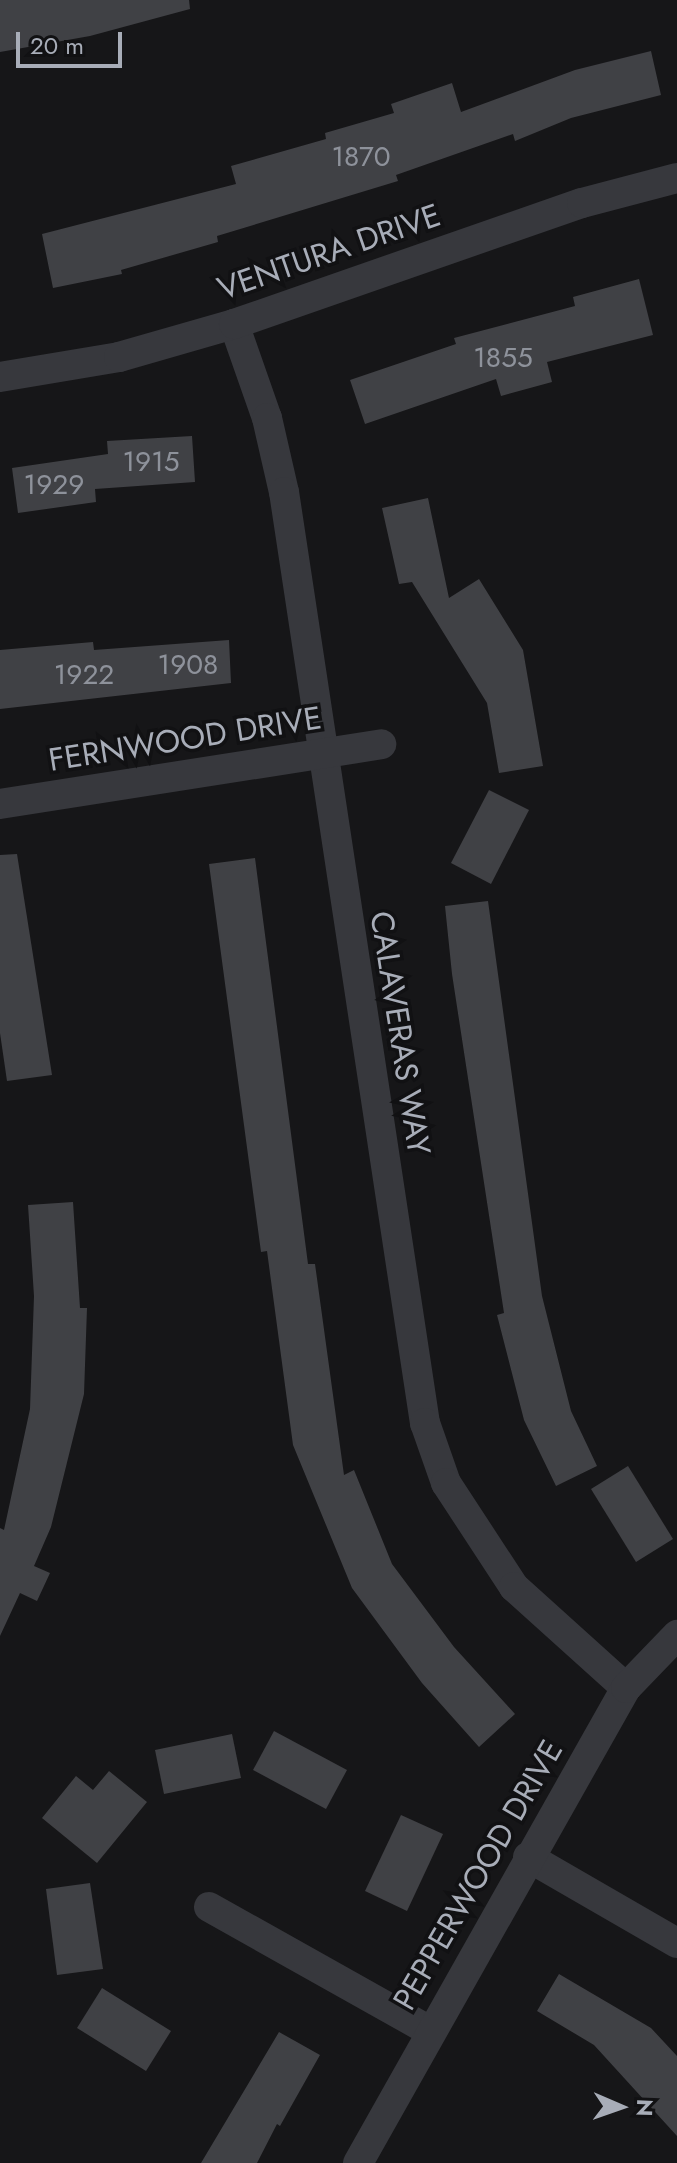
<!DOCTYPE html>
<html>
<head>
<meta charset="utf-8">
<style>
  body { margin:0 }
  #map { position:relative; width:677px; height:2163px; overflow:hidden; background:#161618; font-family:Jost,sans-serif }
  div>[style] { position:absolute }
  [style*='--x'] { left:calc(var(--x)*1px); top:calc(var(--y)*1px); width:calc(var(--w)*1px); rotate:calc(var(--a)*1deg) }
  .building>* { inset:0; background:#404145 }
  .minor>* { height:30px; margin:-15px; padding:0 15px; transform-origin:15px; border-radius:15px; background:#37383d }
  span { translate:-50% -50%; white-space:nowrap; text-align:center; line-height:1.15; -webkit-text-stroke:7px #111113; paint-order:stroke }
  .number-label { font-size:28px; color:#8e929b }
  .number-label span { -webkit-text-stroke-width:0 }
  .street-label { font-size:32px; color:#a8adb8 }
  .north { position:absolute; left:581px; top:2067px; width:80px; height:80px; -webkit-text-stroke:6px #111113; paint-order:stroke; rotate:92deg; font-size:22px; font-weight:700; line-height:32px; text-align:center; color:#a8adb8 }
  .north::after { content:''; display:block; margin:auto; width:28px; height:36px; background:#a8adb8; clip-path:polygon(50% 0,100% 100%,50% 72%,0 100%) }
  .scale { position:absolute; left:16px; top:32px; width:106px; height:36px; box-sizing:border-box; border:4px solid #a8adb8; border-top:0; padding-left:10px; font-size:24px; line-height:28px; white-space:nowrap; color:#a8adb8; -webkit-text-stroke:6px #111113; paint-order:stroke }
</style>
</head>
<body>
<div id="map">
  <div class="building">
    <div style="clip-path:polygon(0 0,189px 0,190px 9px,90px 36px,0 52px)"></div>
    <div style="clip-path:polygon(651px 51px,661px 95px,571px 118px,515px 141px,513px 134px,396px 175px,398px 181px,217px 236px,218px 242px,121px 270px,122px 274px,53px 288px,42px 234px,236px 184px,231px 166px,326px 139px,325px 133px,394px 113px,391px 104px,452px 83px,461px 112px,575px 70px)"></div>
    <div style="clip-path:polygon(639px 279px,653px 335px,547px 362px,552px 382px,501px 396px,496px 379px,365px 424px,350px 380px,456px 344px,454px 338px,575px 306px,573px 297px)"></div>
    <div style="clip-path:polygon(192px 436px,195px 482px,95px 489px,96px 502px,18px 513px,12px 468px,108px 454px,107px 441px)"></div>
    <div style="clip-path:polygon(428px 498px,449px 598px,479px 579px,523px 650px,543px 766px,499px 773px,487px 703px,412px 582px,399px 584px,382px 508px)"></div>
    <div style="clip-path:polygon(229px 640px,231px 683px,0 709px,0 650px,93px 642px,94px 650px)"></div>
    <div style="clip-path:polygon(489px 790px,529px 810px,491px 884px,451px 863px)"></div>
    <div style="clip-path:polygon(17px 854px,52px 1075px,7px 1081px,0 1033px,0 855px)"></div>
    <div style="clip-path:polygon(255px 858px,308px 1264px,315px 1264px,344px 1475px,354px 1470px,392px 1564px,454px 1647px,515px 1714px,479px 1747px,422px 1683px,352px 1588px,293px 1445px,267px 1251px,261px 1252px,209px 864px)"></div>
    <div style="clip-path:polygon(488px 901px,542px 1296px,571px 1411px,597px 1466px,556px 1486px,524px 1420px,497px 1315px,504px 1313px,452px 974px,445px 906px)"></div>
    <div style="clip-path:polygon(73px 1202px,80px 1308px,87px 1308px,84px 1394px,51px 1527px,34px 1566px,50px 1573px,37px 1601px,20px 1593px,0 1636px,0 1528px,4px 1530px,30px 1409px,34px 1296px,28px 1205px)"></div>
    <div style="clip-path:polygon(628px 1466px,673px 1539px,636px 1562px,591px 1489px)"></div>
    <div style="clip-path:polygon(274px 1731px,347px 1770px,326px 1809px,253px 1770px)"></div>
    <div style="clip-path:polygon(232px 1734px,241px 1778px,164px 1794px,155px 1750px)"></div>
    <div style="clip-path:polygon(109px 1771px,147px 1802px,97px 1863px,42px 1818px,76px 1776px,93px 1790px)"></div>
    <div style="clip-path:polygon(401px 1815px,443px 1834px,407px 1911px,365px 1891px)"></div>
    <div style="clip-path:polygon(90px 1883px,103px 1969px,57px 1975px,46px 1889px)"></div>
    <div style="clip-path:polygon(559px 1974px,651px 2028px,677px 2056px,677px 2136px,594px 2045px,537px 2011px)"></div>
    <div style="clip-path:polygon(102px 1988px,171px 2031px,146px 2071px,77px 2028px)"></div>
    <div style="clip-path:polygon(279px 2032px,320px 2055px,280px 2126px,277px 2124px,257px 2163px,201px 2163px)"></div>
  </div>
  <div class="minor">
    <div style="--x:234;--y:324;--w:100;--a:70.7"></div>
    <div style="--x:267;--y:418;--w:76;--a:77.1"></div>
    <div style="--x:284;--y:492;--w:942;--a:81.39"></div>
    <div style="--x:425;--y:1423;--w:64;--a:70.7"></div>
    <div style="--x:446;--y:1483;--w:124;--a:56.8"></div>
    <div style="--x:514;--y:1587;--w:151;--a:42"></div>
    <div style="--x:0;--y:377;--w:121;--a:-9.5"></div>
    <div style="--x:119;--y:357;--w:120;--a:-16"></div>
    <div style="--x:234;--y:324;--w:368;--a:-19.2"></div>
    <div style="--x:582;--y:203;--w:98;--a:-14.7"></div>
    <div style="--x:0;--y:804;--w:386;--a:-8.9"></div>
    <div style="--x:528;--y:1857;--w:172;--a:30"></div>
    <div style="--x:209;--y:1907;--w:253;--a:29.3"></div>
    <div style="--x:358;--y:2163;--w:545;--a:-60.57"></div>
    <div style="--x:626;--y:1688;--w:74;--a:-46.1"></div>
  </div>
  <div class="number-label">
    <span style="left:361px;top:157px">1870</span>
    <span style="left:503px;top:358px">1855</span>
    <span style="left:151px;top:462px">1915</span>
    <span style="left:54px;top:485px">1929</span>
    <span style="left:188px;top:665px">1908</span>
    <span style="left:84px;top:675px">1922</span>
  </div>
  <div class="street-label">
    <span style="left:329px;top:252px;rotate:-19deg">VENTURA DRIVE</span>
    <span style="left:185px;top:739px;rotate:-9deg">FERNWOOD DRIVE</span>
    <span style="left:400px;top:1033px;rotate:81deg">CALAVERAS WAY</span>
    <span style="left:478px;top:1875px;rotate:-60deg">PEPPERWOOD DRIVE</span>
  </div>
  <div class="north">N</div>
  <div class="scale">20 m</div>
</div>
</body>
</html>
